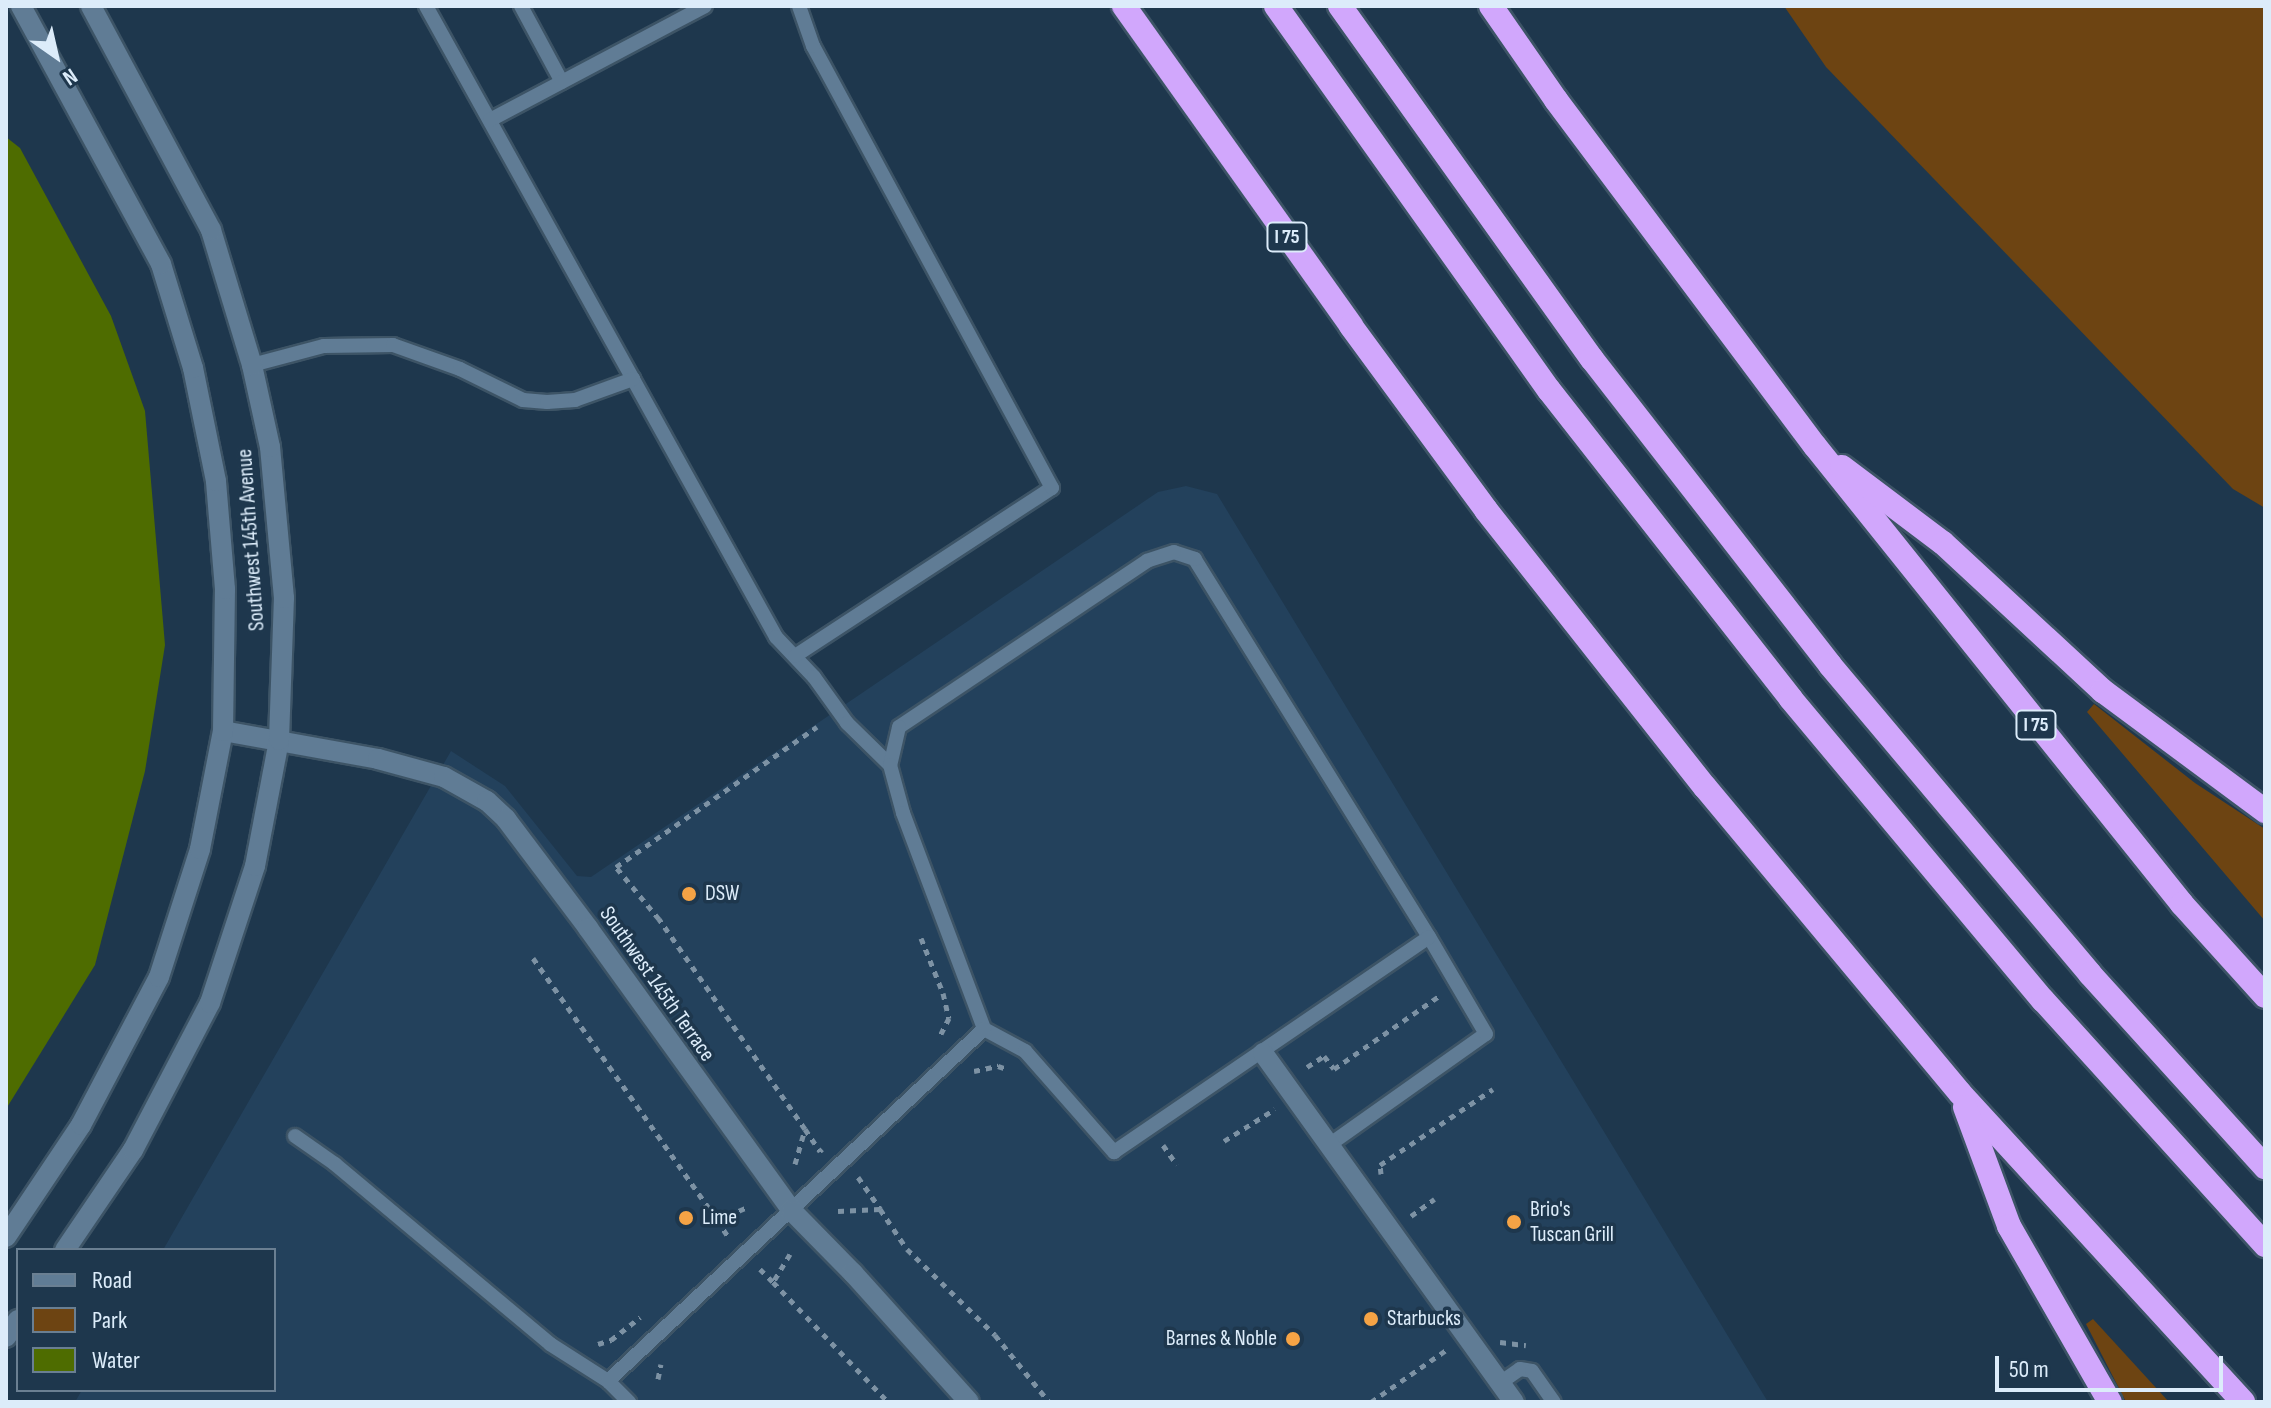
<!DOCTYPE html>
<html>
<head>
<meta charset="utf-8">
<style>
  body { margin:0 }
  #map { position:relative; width:2271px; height:1408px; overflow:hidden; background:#1e374d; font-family:"Sofia Sans Condensed",sans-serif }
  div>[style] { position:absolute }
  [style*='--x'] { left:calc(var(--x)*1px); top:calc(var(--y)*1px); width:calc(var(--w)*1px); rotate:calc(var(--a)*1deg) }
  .built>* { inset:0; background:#23415c }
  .green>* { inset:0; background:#6d4412 }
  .water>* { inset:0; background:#4e6c00 }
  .path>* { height:5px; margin-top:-2.5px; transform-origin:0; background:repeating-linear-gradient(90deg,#7d92a4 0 6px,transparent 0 12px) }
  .roads { filter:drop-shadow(2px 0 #3d5466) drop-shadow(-2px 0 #3d5466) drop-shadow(0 2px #3d5466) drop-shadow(0 -2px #3d5466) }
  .service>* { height:14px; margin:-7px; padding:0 7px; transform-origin:7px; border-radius:7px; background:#607c95 }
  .minor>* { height:20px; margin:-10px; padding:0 10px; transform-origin:10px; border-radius:10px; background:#607c95 }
  .tertiary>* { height:20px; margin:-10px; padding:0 10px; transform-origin:10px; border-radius:10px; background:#607c95 }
  .motorway>* { height:24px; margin:-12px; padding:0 12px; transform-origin:12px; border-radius:12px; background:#d1a7fc }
  .dots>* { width:22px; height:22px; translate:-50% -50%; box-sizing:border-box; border:4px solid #1e374d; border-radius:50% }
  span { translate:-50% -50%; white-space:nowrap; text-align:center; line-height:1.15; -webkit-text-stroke:7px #1e374d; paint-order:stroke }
  .shield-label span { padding:2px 6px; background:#1e374d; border:2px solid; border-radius:6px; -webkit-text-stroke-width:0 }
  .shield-label { font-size:20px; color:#dcecfa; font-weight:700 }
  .street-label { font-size:22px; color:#dcecfa }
  .poi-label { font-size:22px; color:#dcecfa }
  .left { translate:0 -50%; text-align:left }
  .right { translate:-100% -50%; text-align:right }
  .frame { position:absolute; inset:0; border:8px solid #dcecfa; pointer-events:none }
  .legend { position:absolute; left:16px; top:1248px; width:260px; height:144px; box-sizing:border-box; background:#1e374d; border:2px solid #6a7f92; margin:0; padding:10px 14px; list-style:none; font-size:24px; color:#dcecfa }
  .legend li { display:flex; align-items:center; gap:16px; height:40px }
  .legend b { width:40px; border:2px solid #6a7f92 }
  .north { position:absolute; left:16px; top:16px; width:80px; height:80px; -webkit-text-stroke:6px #1e374d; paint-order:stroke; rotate:146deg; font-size:22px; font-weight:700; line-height:32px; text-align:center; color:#dcecfa }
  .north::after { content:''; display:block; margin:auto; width:28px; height:36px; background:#dcecfa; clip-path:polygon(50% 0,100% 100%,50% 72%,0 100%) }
  .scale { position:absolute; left:1995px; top:1356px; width:228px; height:36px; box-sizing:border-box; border:4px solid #dcecfa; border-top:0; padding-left:10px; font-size:24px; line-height:28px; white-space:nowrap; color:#dcecfa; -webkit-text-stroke:6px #1e374d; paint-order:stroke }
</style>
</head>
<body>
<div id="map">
  <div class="built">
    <div style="clip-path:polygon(1186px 486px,1217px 494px,1768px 1402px,75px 1402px,82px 1390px,274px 1390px,274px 1250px,163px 1250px,451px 751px,505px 786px,577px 876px,591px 877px,1158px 492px)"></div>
  </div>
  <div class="green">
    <div style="clip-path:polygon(1784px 6px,2265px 6px,2265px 508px,2233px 489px,1826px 67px)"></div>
    <div style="clip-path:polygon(2094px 704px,2195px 783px,2265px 829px,2265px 921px,2087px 712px)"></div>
    <div style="clip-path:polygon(2093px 1319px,2169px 1402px,2126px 1402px,2086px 1324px)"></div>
  </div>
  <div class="water">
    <div style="clip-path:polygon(6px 137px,20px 148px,111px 316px,145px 411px,165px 645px,145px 771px,95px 965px,6px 1109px)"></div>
  </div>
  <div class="path">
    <div style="--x:921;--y:938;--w:59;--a:68.2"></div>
    <div style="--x:943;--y:993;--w:26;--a:77"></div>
    <div style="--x:949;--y:1018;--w:22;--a:117"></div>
    <div style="--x:533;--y:958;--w:320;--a:54.9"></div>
    <div style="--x:717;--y:1220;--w:34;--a:-23"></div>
    <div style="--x:1307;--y:1067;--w:20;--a:-33"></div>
    <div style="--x:1324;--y:1056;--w:16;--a:52"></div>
    <div style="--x:1334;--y:1069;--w:128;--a:-34.8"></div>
    <div style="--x:974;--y:1071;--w:25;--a:-12"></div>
    <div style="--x:998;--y:1066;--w:9;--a:18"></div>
    <div style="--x:805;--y:1129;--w:27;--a:56"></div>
    <div style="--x:820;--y:1151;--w:3;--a:-45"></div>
    <div style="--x:1224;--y:1141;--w:60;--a:-32.1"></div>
    <div style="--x:1163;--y:1145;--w:24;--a:55"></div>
    <div style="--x:795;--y:1164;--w:36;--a:-74"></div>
    <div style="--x:805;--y:1129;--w:256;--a:-124.8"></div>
    <div style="--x:659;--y:919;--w:67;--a:-129.6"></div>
    <div style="--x:616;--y:867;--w:245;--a:-34.9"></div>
    <div style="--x:1381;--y:1174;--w:9;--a:-96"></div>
    <div style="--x:1380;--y:1165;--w:136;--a:-33.9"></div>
    <div style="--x:858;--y:1177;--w:39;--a:55"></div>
    <div style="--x:838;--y:1211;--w:42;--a:-2.7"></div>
    <div style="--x:880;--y:1209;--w:48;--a:56"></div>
    <div style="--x:907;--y:1249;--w:123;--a:44.3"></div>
    <div style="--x:995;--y:1335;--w:86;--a:51.1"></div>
    <div style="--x:1411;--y:1216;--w:29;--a:-36"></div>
    <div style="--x:717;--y:1220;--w:23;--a:56"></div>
    <div style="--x:790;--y:1254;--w:33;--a:121"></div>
    <div style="--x:773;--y:1282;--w:166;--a:46.2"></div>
    <div style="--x:760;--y:1269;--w:18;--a:45"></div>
    <div style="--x:1500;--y:1342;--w:26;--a:7"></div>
    <div style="--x:598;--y:1344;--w:14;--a:-17"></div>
    <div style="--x:611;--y:1340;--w:37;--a:-38"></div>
    <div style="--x:658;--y:1379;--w:15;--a:-79"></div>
    <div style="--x:1371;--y:1402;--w:91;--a:-34.7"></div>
  </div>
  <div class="roads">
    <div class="service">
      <div style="--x:426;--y:6;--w:722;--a:60.98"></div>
      <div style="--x:776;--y:637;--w:55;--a:46.5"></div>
      <div style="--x:814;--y:677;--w:57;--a:54.3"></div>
      <div style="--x:847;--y:723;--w:60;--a:44.3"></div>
      <div style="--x:521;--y:6;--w:86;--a:61.7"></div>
      <div style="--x:490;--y:120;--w:243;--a:-27.9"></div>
      <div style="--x:252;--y:365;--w:74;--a:-14.8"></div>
      <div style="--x:324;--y:346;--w:69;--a:-0.8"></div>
      <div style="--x:393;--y:345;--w:71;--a:19.7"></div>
      <div style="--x:460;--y:369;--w:70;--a:26.2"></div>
      <div style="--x:523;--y:400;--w:24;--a:5"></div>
      <div style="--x:547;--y:402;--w:28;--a:-4"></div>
      <div style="--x:575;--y:400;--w:62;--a:-19.9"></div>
      <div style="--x:795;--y:656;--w:307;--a:-33.2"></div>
      <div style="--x:1052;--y:488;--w:502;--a:-118.4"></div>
      <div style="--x:813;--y:46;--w:42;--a:-109.3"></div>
      <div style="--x:295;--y:1136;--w:49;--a:35"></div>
      <div style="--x:335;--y:1164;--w:280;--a:39.9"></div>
      <div style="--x:550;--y:1344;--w:69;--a:32.5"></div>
      <div style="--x:608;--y:1381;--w:30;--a:45"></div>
      <div style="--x:1329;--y:1145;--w:192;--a:-35.3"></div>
      <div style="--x:1486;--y:1034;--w:113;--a:-120.4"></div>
      <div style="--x:1429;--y:937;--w:445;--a:-121.8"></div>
      <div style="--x:1195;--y:559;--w:22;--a:-162"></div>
      <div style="--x:1174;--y:552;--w:28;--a:162"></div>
      <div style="--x:1147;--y:561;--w:298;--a:146.2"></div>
      <div style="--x:899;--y:727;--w:39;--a:103"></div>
      <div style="--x:890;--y:765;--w:50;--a:74.8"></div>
      <div style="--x:903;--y:813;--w:231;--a:69.4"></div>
      <div style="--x:984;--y:1029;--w:47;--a:28.2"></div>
      <div style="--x:1025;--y:1051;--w:135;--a:48.6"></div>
      <div style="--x:1114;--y:1152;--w:381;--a:-34.3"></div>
      <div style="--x:608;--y:1381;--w:515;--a:-43.11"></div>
      <div style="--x:1500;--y:1383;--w:24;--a:-35"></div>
      <div style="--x:1520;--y:1369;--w:12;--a:9"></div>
      <div style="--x:1532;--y:1371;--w:38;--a:55"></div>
    </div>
    <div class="minor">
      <div style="--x:223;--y:731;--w:158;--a:10.2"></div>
      <div style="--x:378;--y:759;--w:68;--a:15.3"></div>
      <div style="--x:444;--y:777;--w:49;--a:29.2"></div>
      <div style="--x:487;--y:801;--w:26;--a:43"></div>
      <div style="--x:506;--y:819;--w:136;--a:53"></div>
      <div style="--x:588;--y:928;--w:349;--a:54.2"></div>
      <div style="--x:792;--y:1211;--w:87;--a:45.5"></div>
      <div style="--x:853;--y:1273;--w:173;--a:48"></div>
      <div style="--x:1263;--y:1053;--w:430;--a:54.3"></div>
    </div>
    <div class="tertiary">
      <div style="--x:6;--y:1237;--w:135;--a:-56.2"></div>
      <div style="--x:81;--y:1125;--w:167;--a:-62.2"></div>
      <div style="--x:159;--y:977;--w:134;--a:-72.2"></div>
      <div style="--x:200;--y:849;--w:120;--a:-79"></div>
      <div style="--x:223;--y:731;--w:142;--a:-89.2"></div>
      <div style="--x:225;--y:589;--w:108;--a:-94.8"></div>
      <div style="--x:216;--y:481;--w:115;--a:-101.5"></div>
      <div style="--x:193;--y:368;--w:109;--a:-107.1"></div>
      <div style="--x:161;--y:264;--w:294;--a:-118.5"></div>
      <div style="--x:65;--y:1250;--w:121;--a:-55.8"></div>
      <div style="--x:133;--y:1150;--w:166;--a:-62.4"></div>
      <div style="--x:210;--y:1003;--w:144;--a:-71.8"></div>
      <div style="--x:255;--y:866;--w:128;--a:-79.2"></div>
      <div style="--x:279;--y:740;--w:142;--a:-88"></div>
      <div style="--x:284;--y:598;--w:152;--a:-95.3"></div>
      <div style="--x:270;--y:447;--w:84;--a:-102.4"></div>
      <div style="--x:252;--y:365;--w:141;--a:-106.9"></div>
      <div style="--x:211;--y:230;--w:254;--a:-118.2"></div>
      <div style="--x:6;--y:1337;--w:21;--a:-55"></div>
    </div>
    <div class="motorway">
      <div style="--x:1124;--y:6;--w:392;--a:54.6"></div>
      <div style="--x:1351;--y:326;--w:228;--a:53.7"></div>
      <div style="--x:1486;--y:510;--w:353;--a:51.7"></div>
      <div style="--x:1705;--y:787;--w:398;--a:50.2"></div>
      <div style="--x:1960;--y:1093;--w:419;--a:47.5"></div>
      <div style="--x:1276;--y:6;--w:471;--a:54.6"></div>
      <div style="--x:1549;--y:390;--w:392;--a:51.9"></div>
      <div style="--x:1791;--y:699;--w:393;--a:50.1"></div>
      <div style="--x:2043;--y:1000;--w:331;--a:47.8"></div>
      <div style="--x:1340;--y:6;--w:434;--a:54.5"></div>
      <div style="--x:1592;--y:359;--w:388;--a:52.1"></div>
      <div style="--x:1830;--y:665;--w:404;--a:49.9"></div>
      <div style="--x:2090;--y:974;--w:261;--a:47.8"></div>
      <div style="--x:1491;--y:6;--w:114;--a:55.3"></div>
      <div style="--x:1556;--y:100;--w:432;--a:53.2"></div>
      <div style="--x:1815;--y:446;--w:587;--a:51.29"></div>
      <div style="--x:2182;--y:904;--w:124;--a:47.9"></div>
      <div style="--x:1842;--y:467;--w:126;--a:37"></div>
      <div style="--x:1943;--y:543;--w:218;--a:42.8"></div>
      <div style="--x:2103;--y:691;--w:202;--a:36.5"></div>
      <div style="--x:1965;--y:1107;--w:127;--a:69.7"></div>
      <div style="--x:2009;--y:1226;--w:203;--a:60.2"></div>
    </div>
  </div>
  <div class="dots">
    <div style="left:689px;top:894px;background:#f5a345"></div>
    <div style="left:686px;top:1218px;background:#f5a345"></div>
    <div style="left:1514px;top:1222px;background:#f5a345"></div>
    <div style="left:1371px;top:1319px;background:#f5a345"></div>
    <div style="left:1293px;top:1339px;background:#f5a345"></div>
  </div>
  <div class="shield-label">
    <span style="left:1287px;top:237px">I 75</span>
    <span style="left:2036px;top:725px">I 75</span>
  </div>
  <div class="street-label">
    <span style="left:251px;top:540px;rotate:-94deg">Southwest 145th Avenue</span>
    <span style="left:657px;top:984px;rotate:55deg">Southwest 145th Terrace</span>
  </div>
  <div class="poi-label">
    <span class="left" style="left:705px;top:894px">DSW</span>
    <span class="left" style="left:1530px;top:1222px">Brio's<br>Tuscan Grill</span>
    <span class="left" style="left:702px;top:1218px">Lime</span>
    <span class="left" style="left:1387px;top:1319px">Starbucks</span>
    <span class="right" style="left:1277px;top:1339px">Barnes &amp; Noble</span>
  </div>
  <div class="frame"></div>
  <ul class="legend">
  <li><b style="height:10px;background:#607c95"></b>Road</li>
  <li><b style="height:22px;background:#6d4412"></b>Park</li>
  <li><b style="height:22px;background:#4e6c00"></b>Water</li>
  </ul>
  <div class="north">N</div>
  <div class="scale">50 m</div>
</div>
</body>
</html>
